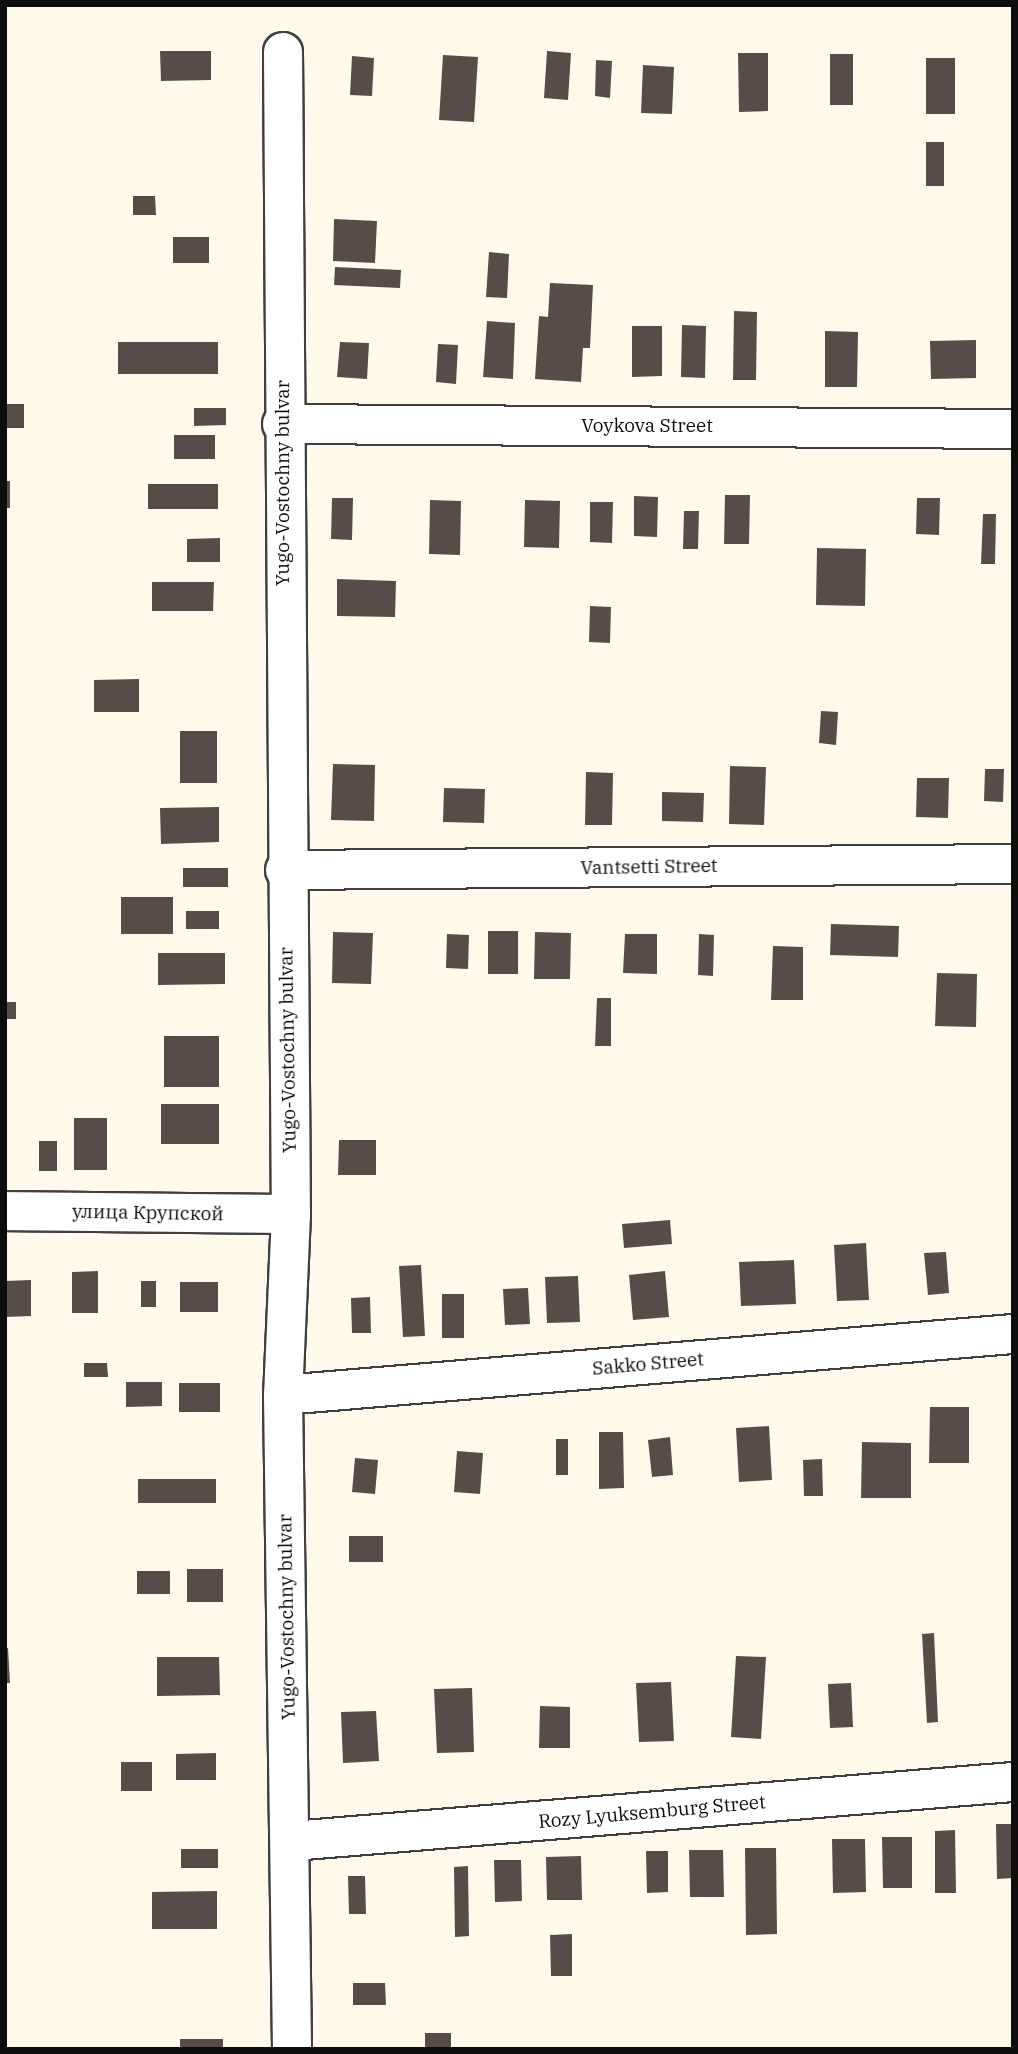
<!DOCTYPE html>
<html>
<head>
<meta charset="utf-8">
<style>
  body { margin:0 }
  #map { position:relative; width:1018px; height:2054px; overflow:hidden; background:#fffaec; font-family:"IBM Plex Serif",serif }
  div>[style] { position:absolute }
  [style*='--x'] { left:calc(var(--x)*1px); top:calc(var(--y)*1px); width:calc(var(--w)*1px); rotate:calc(var(--a)*1deg) }
  .building>* { inset:0; background:#564d48 }
  .roads { filter:drop-shadow(2px 0 #404040) drop-shadow(-2px 0 #404040) drop-shadow(0 2px #404040) drop-shadow(0 -2px #404040) }
  .minor>* { height:38px; margin:-19px; padding:0 19px; transform-origin:19px; border-radius:19px; background:#fff }
  span { translate:-50% -50%; white-space:nowrap; text-align:center; line-height:1.15; -webkit-text-stroke:7px #fff; paint-order:stroke }
  .street-label { font-size:19px; color:#0d0d0d }
  .frame { position:absolute; inset:0; border:7px solid #0d0d0d; pointer-events:none }
</style>
</head>
<body>
<div id="map">
  <div class="building">
    <div style="clip-path:polygon(160px 51px,211px 51px,211px 80px,161px 81px)"></div>
    <div style="clip-path:polygon(547px 51px,571px 53px,568px 100px,544px 98px)"></div>
    <div style="clip-path:polygon(738px 53px,768px 53px,768px 111px,739px 112px)"></div>
    <div style="clip-path:polygon(830px 54px,853px 54px,853px 105px,830px 105px)"></div>
    <div style="clip-path:polygon(443px 55px,478px 57px,474px 122px,439px 120px)"></div>
    <div style="clip-path:polygon(352px 56px,374px 58px,372px 96px,350px 95px)"></div>
    <div style="clip-path:polygon(926px 58px,955px 58px,955px 114px,926px 114px)"></div>
    <div style="clip-path:polygon(596px 60px,612px 61px,610px 98px,595px 96px)"></div>
    <div style="clip-path:polygon(643px 65px,674px 67px,672px 114px,641px 113px)"></div>
    <div style="clip-path:polygon(926px 142px,944px 142px,944px 186px,926px 186px)"></div>
    <div style="clip-path:polygon(133px 196px,155px 196px,156px 215px,133px 215px)"></div>
    <div style="clip-path:polygon(334px 219px,377px 221px,375px 263px,333px 261px)"></div>
    <div style="clip-path:polygon(173px 237px,209px 237px,209px 263px,173px 263px)"></div>
    <div style="clip-path:polygon(489px 252px,509px 254px,507px 298px,486px 297px)"></div>
    <div style="clip-path:polygon(335px 267px,401px 270px,400px 288px,334px 285px)"></div>
    <div style="clip-path:polygon(550px 283px,593px 285px,590px 348px,583px 348px,581px 382px,535px 379px,539px 316px,548px 317px)"></div>
    <div style="clip-path:polygon(734px 311px,757px 312px,756px 380px,733px 380px)"></div>
    <div style="clip-path:polygon(487px 321px,515px 323px,513px 379px,483px 377px)"></div>
    <div style="clip-path:polygon(682px 325px,706px 326px,705px 378px,681px 377px)"></div>
    <div style="clip-path:polygon(632px 326px,662px 326px,662px 376px,632px 377px)"></div>
    <div style="clip-path:polygon(825px 331px,858px 332px,857px 387px,825px 387px)"></div>
    <div style="clip-path:polygon(976px 340px,976px 378px,931px 379px,930px 341px)"></div>
    <div style="clip-path:polygon(118px 342px,218px 342px,218px 374px,118px 374px)"></div>
    <div style="clip-path:polygon(340px 342px,369px 343px,367px 379px,337px 377px)"></div>
    <div style="clip-path:polygon(438px 344px,458px 345px,456px 384px,436px 382px)"></div>
    <div style="clip-path:polygon(5px 404px,24px 404px,24px 428px,5px 428px)"></div>
    <div style="clip-path:polygon(194px 408px,226px 408px,226px 425px,194px 426px)"></div>
    <div style="clip-path:polygon(174px 435px,215px 435px,215px 459px,174px 459px)"></div>
    <div style="clip-path:polygon(5px 481px,10px 481px,10px 508px,5px 508px)"></div>
    <div style="clip-path:polygon(148px 484px,218px 484px,218px 509px,148px 509px)"></div>
    <div style="clip-path:polygon(725px 495px,750px 495px,749px 544px,724px 544px)"></div>
    <div style="clip-path:polygon(634px 496px,658px 497px,657px 537px,634px 536px)"></div>
    <div style="clip-path:polygon(332px 498px,353px 498px,352px 540px,331px 539px)"></div>
    <div style="clip-path:polygon(917px 498px,940px 498px,939px 535px,916px 534px)"></div>
    <div style="clip-path:polygon(430px 500px,461px 501px,460px 555px,429px 554px)"></div>
    <div style="clip-path:polygon(525px 500px,560px 501px,559px 548px,524px 547px)"></div>
    <div style="clip-path:polygon(590px 502px,613px 502px,612px 543px,590px 542px)"></div>
    <div style="clip-path:polygon(684px 511px,699px 511px,698px 549px,683px 549px)"></div>
    <div style="clip-path:polygon(983px 514px,996px 514px,995px 564px,981px 564px)"></div>
    <div style="clip-path:polygon(220px 538px,220px 562px,187px 562px,187px 539px)"></div>
    <div style="clip-path:polygon(817px 548px,866px 549px,865px 606px,816px 605px)"></div>
    <div style="clip-path:polygon(337px 579px,396px 581px,395px 617px,337px 616px)"></div>
    <div style="clip-path:polygon(152px 582px,214px 582px,213px 611px,152px 611px)"></div>
    <div style="clip-path:polygon(590px 606px,611px 607px,610px 643px,589px 642px)"></div>
    <div style="clip-path:polygon(139px 679px,139px 712px,94px 712px,94px 680px)"></div>
    <div style="clip-path:polygon(821px 711px,838px 712px,836px 745px,819px 743px)"></div>
    <div style="clip-path:polygon(180px 731px,217px 731px,217px 783px,180px 783px)"></div>
    <div style="clip-path:polygon(333px 764px,375px 765px,374px 821px,331px 820px)"></div>
    <div style="clip-path:polygon(730px 766px,766px 767px,764px 825px,729px 824px)"></div>
    <div style="clip-path:polygon(985px 769px,1004px 769px,1003px 802px,984px 801px)"></div>
    <div style="clip-path:polygon(586px 772px,613px 773px,612px 825px,585px 825px)"></div>
    <div style="clip-path:polygon(917px 778px,949px 778px,948px 818px,916px 817px)"></div>
    <div style="clip-path:polygon(444px 788px,485px 789px,484px 823px,443px 822px)"></div>
    <div style="clip-path:polygon(662px 792px,704px 793px,703px 822px,662px 821px)"></div>
    <div style="clip-path:polygon(219px 807px,219px 842px,161px 844px,160px 808px)"></div>
    <div style="clip-path:polygon(183px 868px,228px 868px,228px 887px,183px 887px)"></div>
    <div style="clip-path:polygon(121px 897px,173px 897px,173px 934px,121px 934px)"></div>
    <div style="clip-path:polygon(186px 911px,219px 911px,219px 929px,186px 929px)"></div>
    <div style="clip-path:polygon(831px 924px,899px 926px,898px 957px,830px 955px)"></div>
    <div style="clip-path:polygon(488px 931px,518px 931px,518px 974px,488px 974px)"></div>
    <div style="clip-path:polygon(333px 932px,373px 933px,371px 984px,332px 983px)"></div>
    <div style="clip-path:polygon(535px 932px,571px 933px,570px 979px,534px 979px)"></div>
    <div style="clip-path:polygon(447px 934px,469px 935px,468px 969px,446px 968px)"></div>
    <div style="clip-path:polygon(625px 934px,657px 934px,657px 974px,623px 973px)"></div>
    <div style="clip-path:polygon(699px 934px,714px 935px,713px 976px,698px 975px)"></div>
    <div style="clip-path:polygon(773px 946px,803px 947px,803px 1000px,771px 1000px)"></div>
    <div style="clip-path:polygon(158px 953px,225px 953px,225px 984px,158px 985px)"></div>
    <div style="clip-path:polygon(937px 973px,977px 974px,976px 1027px,935px 1026px)"></div>
    <div style="clip-path:polygon(597px 998px,611px 998px,611px 1046px,595px 1046px)"></div>
    <div style="clip-path:polygon(5px 1002px,16px 1002px,16px 1019px,5px 1019px)"></div>
    <div style="clip-path:polygon(164px 1036px,219px 1036px,219px 1087px,164px 1087px)"></div>
    <div style="clip-path:polygon(161px 1104px,219px 1104px,219px 1144px,161px 1144px)"></div>
    <div style="clip-path:polygon(74px 1118px,107px 1118px,107px 1170px,74px 1170px)"></div>
    <div style="clip-path:polygon(339px 1140px,376px 1140px,376px 1175px,338px 1175px)"></div>
    <div style="clip-path:polygon(39px 1141px,57px 1141px,57px 1171px,39px 1171px)"></div>
    <div style="clip-path:polygon(670px 1220px,672px 1244px,624px 1248px,622px 1224px)"></div>
    <div style="clip-path:polygon(866px 1243px,869px 1300px,837px 1301px,834px 1245px)"></div>
    <div style="clip-path:polygon(946px 1252px,949px 1293px,928px 1295px,924px 1253px)"></div>
    <div style="clip-path:polygon(794px 1260px,796px 1304px,741px 1306px,739px 1262px)"></div>
    <div style="clip-path:polygon(421px 1265px,425px 1336px,403px 1337px,399px 1266px)"></div>
    <div style="clip-path:polygon(98px 1271px,98px 1313px,72px 1313px,72px 1272px)"></div>
    <div style="clip-path:polygon(665px 1271px,669px 1317px,633px 1320px,629px 1275px)"></div>
    <div style="clip-path:polygon(578px 1276px,580px 1322px,547px 1323px,545px 1277px)"></div>
    <div style="clip-path:polygon(31px 1280px,31px 1316px,5px 1317px,5px 1281px)"></div>
    <div style="clip-path:polygon(141px 1281px,156px 1281px,156px 1307px,141px 1307px)"></div>
    <div style="clip-path:polygon(180px 1282px,218px 1282px,218px 1312px,180px 1312px)"></div>
    <div style="clip-path:polygon(528px 1288px,530px 1324px,505px 1325px,503px 1289px)"></div>
    <div style="clip-path:polygon(442px 1294px,464px 1294px,464px 1338px,442px 1338px)"></div>
    <div style="clip-path:polygon(370px 1297px,371px 1333px,352px 1333px,351px 1298px)"></div>
    <div style="clip-path:polygon(84px 1363px,107px 1363px,108px 1377px,84px 1377px)"></div>
    <div style="clip-path:polygon(126px 1382px,162px 1382px,162px 1406px,126px 1407px)"></div>
    <div style="clip-path:polygon(179px 1383px,220px 1383px,220px 1412px,179px 1412px)"></div>
    <div style="clip-path:polygon(930px 1407px,969px 1407px,969px 1463px,929px 1463px)"></div>
    <div style="clip-path:polygon(769px 1426px,772px 1480px,739px 1482px,736px 1428px)"></div>
    <div style="clip-path:polygon(599px 1432px,623px 1432px,624px 1488px,599px 1489px)"></div>
    <div style="clip-path:polygon(670px 1437px,673px 1475px,652px 1477px,648px 1440px)"></div>
    <div style="clip-path:polygon(556px 1439px,568px 1439px,568px 1475px,556px 1475px)"></div>
    <div style="clip-path:polygon(862px 1442px,911px 1443px,911px 1498px,861px 1498px)"></div>
    <div style="clip-path:polygon(457px 1451px,483px 1453px,480px 1494px,454px 1492px)"></div>
    <div style="clip-path:polygon(355px 1458px,378px 1460px,375px 1494px,352px 1492px)"></div>
    <div style="clip-path:polygon(822px 1459px,823px 1496px,804px 1496px,803px 1460px)"></div>
    <div style="clip-path:polygon(138px 1479px,216px 1479px,216px 1503px,138px 1503px)"></div>
    <div style="clip-path:polygon(349px 1536px,383px 1536px,383px 1562px,349px 1562px)"></div>
    <div style="clip-path:polygon(187px 1569px,223px 1569px,223px 1602px,187px 1602px)"></div>
    <div style="clip-path:polygon(137px 1571px,170px 1571px,170px 1594px,137px 1594px)"></div>
    <div style="clip-path:polygon(934px 1633px,938px 1722px,927px 1723px,922px 1634px)"></div>
    <div style="clip-path:polygon(8px 1648px,10px 1683px,5px 1683px,5px 1649px)"></div>
    <div style="clip-path:polygon(736px 1656px,766px 1657px,761px 1739px,731px 1737px)"></div>
    <div style="clip-path:polygon(157px 1657px,219px 1657px,220px 1695px,157px 1696px)"></div>
    <div style="clip-path:polygon(671px 1682px,674px 1741px,639px 1742px,636px 1683px)"></div>
    <div style="clip-path:polygon(851px 1683px,853px 1727px,830px 1728px,828px 1684px)"></div>
    <div style="clip-path:polygon(472px 1688px,474px 1752px,437px 1753px,434px 1689px)"></div>
    <div style="clip-path:polygon(540px 1706px,570px 1707px,570px 1748px,539px 1748px)"></div>
    <div style="clip-path:polygon(376px 1711px,379px 1761px,343px 1763px,341px 1712px)"></div>
    <div style="clip-path:polygon(216px 1753px,216px 1780px,176px 1780px,176px 1754px)"></div>
    <div style="clip-path:polygon(121px 1762px,152px 1762px,152px 1791px,121px 1791px)"></div>
    <div style="clip-path:polygon(996px 1824px,1013px 1824px,1013px 1878px,997px 1879px)"></div>
    <div style="clip-path:polygon(955px 1830px,956px 1893px,935px 1893px,935px 1831px)"></div>
    <div style="clip-path:polygon(882px 1837px,912px 1837px,912px 1888px,883px 1888px)"></div>
    <div style="clip-path:polygon(832px 1839px,865px 1839px,866px 1892px,833px 1893px)"></div>
    <div style="clip-path:polygon(745px 1848px,776px 1848px,777px 1934px,746px 1935px)"></div>
    <div style="clip-path:polygon(181px 1849px,218px 1849px,218px 1868px,181px 1868px)"></div>
    <div style="clip-path:polygon(689px 1850px,723px 1850px,724px 1897px,690px 1897px)"></div>
    <div style="clip-path:polygon(646px 1851px,668px 1851px,668px 1892px,647px 1893px)"></div>
    <div style="clip-path:polygon(581px 1856px,582px 1900px,547px 1900px,546px 1857px)"></div>
    <div style="clip-path:polygon(494px 1860px,521px 1860px,522px 1901px,495px 1902px)"></div>
    <div style="clip-path:polygon(468px 1866px,469px 1936px,455px 1937px,454px 1867px)"></div>
    <div style="clip-path:polygon(348px 1876px,365px 1876px,366px 1914px,349px 1914px)"></div>
    <div style="clip-path:polygon(217px 1891px,217px 1929px,152px 1929px,152px 1892px)"></div>
    <div style="clip-path:polygon(572px 1934px,572px 1976px,551px 1976px,550px 1935px)"></div>
    <div style="clip-path:polygon(353px 1983px,385px 1983px,386px 2005px,353px 2005px)"></div>
    <div style="clip-path:polygon(425px 2033px,451px 2033px,451px 2049px,425px 2049px)"></div>
    <div style="clip-path:polygon(180px 2039px,223px 2039px,223px 2049px,180px 2049px)"></div>
  </div>
  <div class="roads">
    <div class="minor">
      <div style="--x:283;--y:52;--w:1162;--a:89.61"></div>
      <div style="--x:291;--y:1214;--w:181;--a:92.5"></div>
      <div style="--x:283;--y:1395;--w:654;--a:89.21"></div>
      <div style="--x:282;--y:424;--w:731;--a:0.39"></div>
      <div style="--x:285;--y:870;--w:728;--a:-0.47"></div>
      <div style="--x:5;--y:1211;--w:286;--a:0.6"></div>
      <div style="--x:283;--y:1395;--w:733;--a:-4.78"></div>
      <div style="--x:292;--y:1841;--w:723;--a:-4.68"></div>
    </div>
  </div>
  <div class="street-label">
    <span style="left:647px;top:426px">Voykova Street</span>
    <span style="left:283px;top:483px;rotate:-90deg">Yugo-Vostochny bulvar</span>
    <span style="left:649px;top:867px;rotate:-1deg">Vantsetti Street</span>
    <span style="left:288px;top:1050px;rotate:-91deg">Yugo-Vostochny bulvar</span>
    <span style="left:148px;top:1213px;rotate:1deg">улица Крупской</span>
    <span style="left:648px;top:1364px;rotate:-5deg">Sakko Street</span>
    <span style="left:287px;top:1617px;rotate:-91deg">Yugo-Vostochny bulvar</span>
    <span style="left:652px;top:1812px;rotate:-5deg">Rozy Lyuksemburg Street</span>
  </div>
  <div class="frame"></div>
</div>
</body>
</html>
